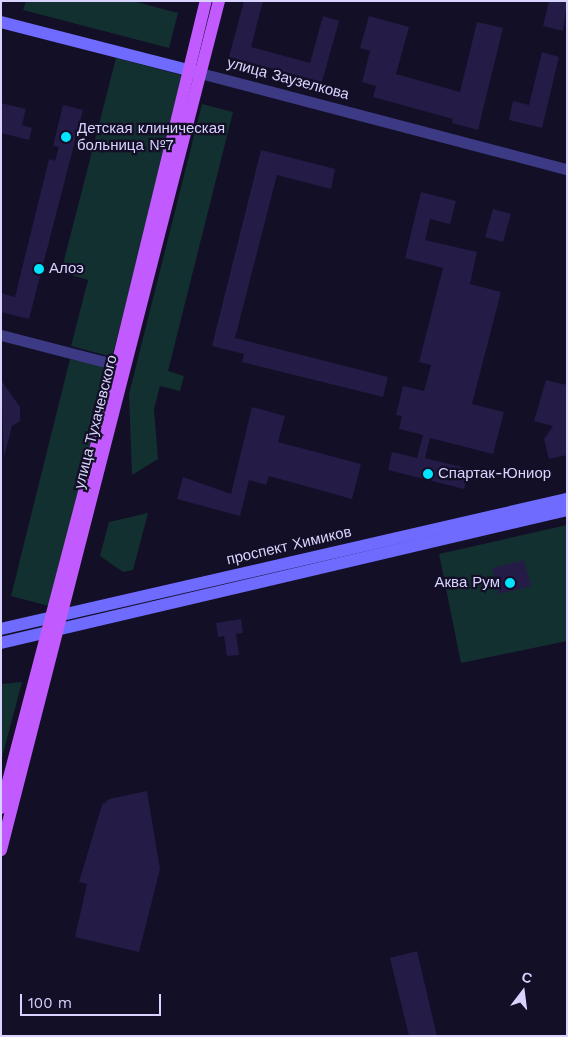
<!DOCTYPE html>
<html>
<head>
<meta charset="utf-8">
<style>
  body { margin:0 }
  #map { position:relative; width:568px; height:1037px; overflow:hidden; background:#130f26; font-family:"Work Sans",sans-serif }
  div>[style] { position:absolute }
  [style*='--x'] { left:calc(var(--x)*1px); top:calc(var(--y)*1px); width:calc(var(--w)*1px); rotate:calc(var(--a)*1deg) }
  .green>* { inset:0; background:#12302f }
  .building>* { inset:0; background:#241b47 }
  .street>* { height:11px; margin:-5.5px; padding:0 5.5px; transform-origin:5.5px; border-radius:5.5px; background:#3d3a85 }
  .secondary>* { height:12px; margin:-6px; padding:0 6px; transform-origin:6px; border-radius:6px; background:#6f6bff }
  .primary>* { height:12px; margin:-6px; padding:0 6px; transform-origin:6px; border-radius:6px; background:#c25bff }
  .dots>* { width:14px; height:14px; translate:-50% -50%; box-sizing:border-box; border:2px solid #130f26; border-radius:50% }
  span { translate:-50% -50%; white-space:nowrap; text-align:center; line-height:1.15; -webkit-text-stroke:4.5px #130f26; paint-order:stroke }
  .street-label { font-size:15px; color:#d9d4ff }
  .poi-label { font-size:15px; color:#d9d4ff }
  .left { translate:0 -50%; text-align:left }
  .right { translate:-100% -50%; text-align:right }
  .frame { position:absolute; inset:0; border:2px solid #d9d4ff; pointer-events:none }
  .north { position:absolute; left:498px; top:967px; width:50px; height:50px; -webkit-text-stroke:4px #130f26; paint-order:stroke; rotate:15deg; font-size:14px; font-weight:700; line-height:20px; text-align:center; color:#d9d4ff }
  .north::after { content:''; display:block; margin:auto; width:18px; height:22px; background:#d9d4ff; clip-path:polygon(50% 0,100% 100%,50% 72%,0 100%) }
  .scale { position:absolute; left:20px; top:994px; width:141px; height:22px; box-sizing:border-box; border:2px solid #d9d4ff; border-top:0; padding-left:6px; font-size:15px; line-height:18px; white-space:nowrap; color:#d9d4ff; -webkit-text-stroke:4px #130f26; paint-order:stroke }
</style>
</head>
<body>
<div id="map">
  <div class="green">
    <div style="clip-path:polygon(26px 1px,133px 1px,178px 13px,169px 48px,23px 10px)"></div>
    <div style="clip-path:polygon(116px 58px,185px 76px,112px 357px,71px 346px,88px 280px,61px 272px)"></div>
    <div style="clip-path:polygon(202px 104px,233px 112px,168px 371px,184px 376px,180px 391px,160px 386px,154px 409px,158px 459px,132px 475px,129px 394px)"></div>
    <div style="clip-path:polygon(70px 359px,109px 368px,49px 606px,11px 596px)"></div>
    <div style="clip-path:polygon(148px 513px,133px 570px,123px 572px,100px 556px,109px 522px)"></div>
    <div style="clip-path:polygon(567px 525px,567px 641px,461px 663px,439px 554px)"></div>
    <div style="clip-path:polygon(22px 682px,1px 761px,1px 684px)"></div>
  </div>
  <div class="building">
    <div style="clip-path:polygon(244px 1px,263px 1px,251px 47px,310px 63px,323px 16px,339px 21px,322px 82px,229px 57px)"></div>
    <div style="clip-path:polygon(549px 1px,567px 1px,563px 31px,543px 26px)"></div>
    <div style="clip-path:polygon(369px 16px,409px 27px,396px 74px,460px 92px,477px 22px,503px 28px,478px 130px,452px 123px,453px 119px,373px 97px,376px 86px,362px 82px,370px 51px,360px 48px)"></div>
    <div style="clip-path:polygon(542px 52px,559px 57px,542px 128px,509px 120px,513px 101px,529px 105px)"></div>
    <div style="clip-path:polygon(1px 103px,26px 109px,22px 125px,32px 128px,29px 140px,1px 133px)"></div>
    <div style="clip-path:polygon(63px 105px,83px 110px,29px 319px,1px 312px,1px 293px,15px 297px,49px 159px,55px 161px,59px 147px,53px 146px)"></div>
    <div style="clip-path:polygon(261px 150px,335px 169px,331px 189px,277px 175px,235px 338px,388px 377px,383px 397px,242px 362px,244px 354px,212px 346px)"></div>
    <div style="clip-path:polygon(421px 192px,456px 201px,450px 224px,430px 219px,425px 240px,477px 252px,470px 284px,501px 292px,472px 404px,504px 412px,493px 454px,430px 438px,425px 458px,470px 469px,464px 489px,388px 470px,392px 452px,417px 458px,423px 435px,399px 429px,402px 416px,396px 415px,403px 386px,424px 391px,431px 365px,419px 362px,443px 268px,405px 258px)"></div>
    <div style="clip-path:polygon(493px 209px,511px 214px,503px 242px,485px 237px)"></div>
    <div style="clip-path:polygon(1px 380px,20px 407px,20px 421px,12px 426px,4px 457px)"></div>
    <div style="clip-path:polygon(546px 380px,567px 385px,567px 455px,549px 459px,544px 439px,553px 426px,534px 421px)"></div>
    <div style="clip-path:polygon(252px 407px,285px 416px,278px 442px,361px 464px,352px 499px,269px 476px,266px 485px,249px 480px,240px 516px,177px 499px,183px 477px,231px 494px)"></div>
    <div style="clip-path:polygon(524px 560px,531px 586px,499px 594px,492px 568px)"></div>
    <div style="clip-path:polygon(241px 619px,243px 633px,236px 634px,239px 655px,227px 656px,224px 636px,218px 637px,216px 623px)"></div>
    <div style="clip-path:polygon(147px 791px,160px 869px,139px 952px,75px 937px,87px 884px,79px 882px,102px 805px,109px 799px)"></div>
    <div style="clip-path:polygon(417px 951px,437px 1036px,409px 1036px,390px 958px)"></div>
  </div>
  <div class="street">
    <div style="--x:200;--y:73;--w:379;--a:14.7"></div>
    <div style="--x:1;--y:335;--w:120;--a:14.5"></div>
  </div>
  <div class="secondary">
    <div style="--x:1;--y:22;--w:205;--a:14.4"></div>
    <div style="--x:1;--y:629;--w:581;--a:-12.94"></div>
    <div style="--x:1;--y:643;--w:581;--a:-13.22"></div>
  </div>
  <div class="primary">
    <div style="--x:1;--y:808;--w:458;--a:-75.3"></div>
    <div style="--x:117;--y:365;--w:375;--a:-76.3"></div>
    <div style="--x:1;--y:850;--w:877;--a:-75.6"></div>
  </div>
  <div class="dots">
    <div style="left:66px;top:137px;background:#00e5ff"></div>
    <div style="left:39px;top:269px;background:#00e5ff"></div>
    <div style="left:428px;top:474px;background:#00e5ff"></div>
    <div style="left:510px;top:583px;background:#00e5ff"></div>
  </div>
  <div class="street-label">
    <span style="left:288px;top:79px;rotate:15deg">улица Заузелкова</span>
    <span style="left:96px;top:422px;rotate:-76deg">улица Тухачевского</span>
    <span style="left:289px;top:546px;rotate:-13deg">проспект Химиков</span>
  </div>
  <div class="poi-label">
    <span class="left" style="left:77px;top:137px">Детская клиническая<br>больница №7</span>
    <span class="left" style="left:49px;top:269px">Алоэ</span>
    <span class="left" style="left:438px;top:474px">Спартак-Юниор</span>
    <span class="right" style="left:500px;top:583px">Аква Рум</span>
  </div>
  <div class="frame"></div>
  <div class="north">С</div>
  <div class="scale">100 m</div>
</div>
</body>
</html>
